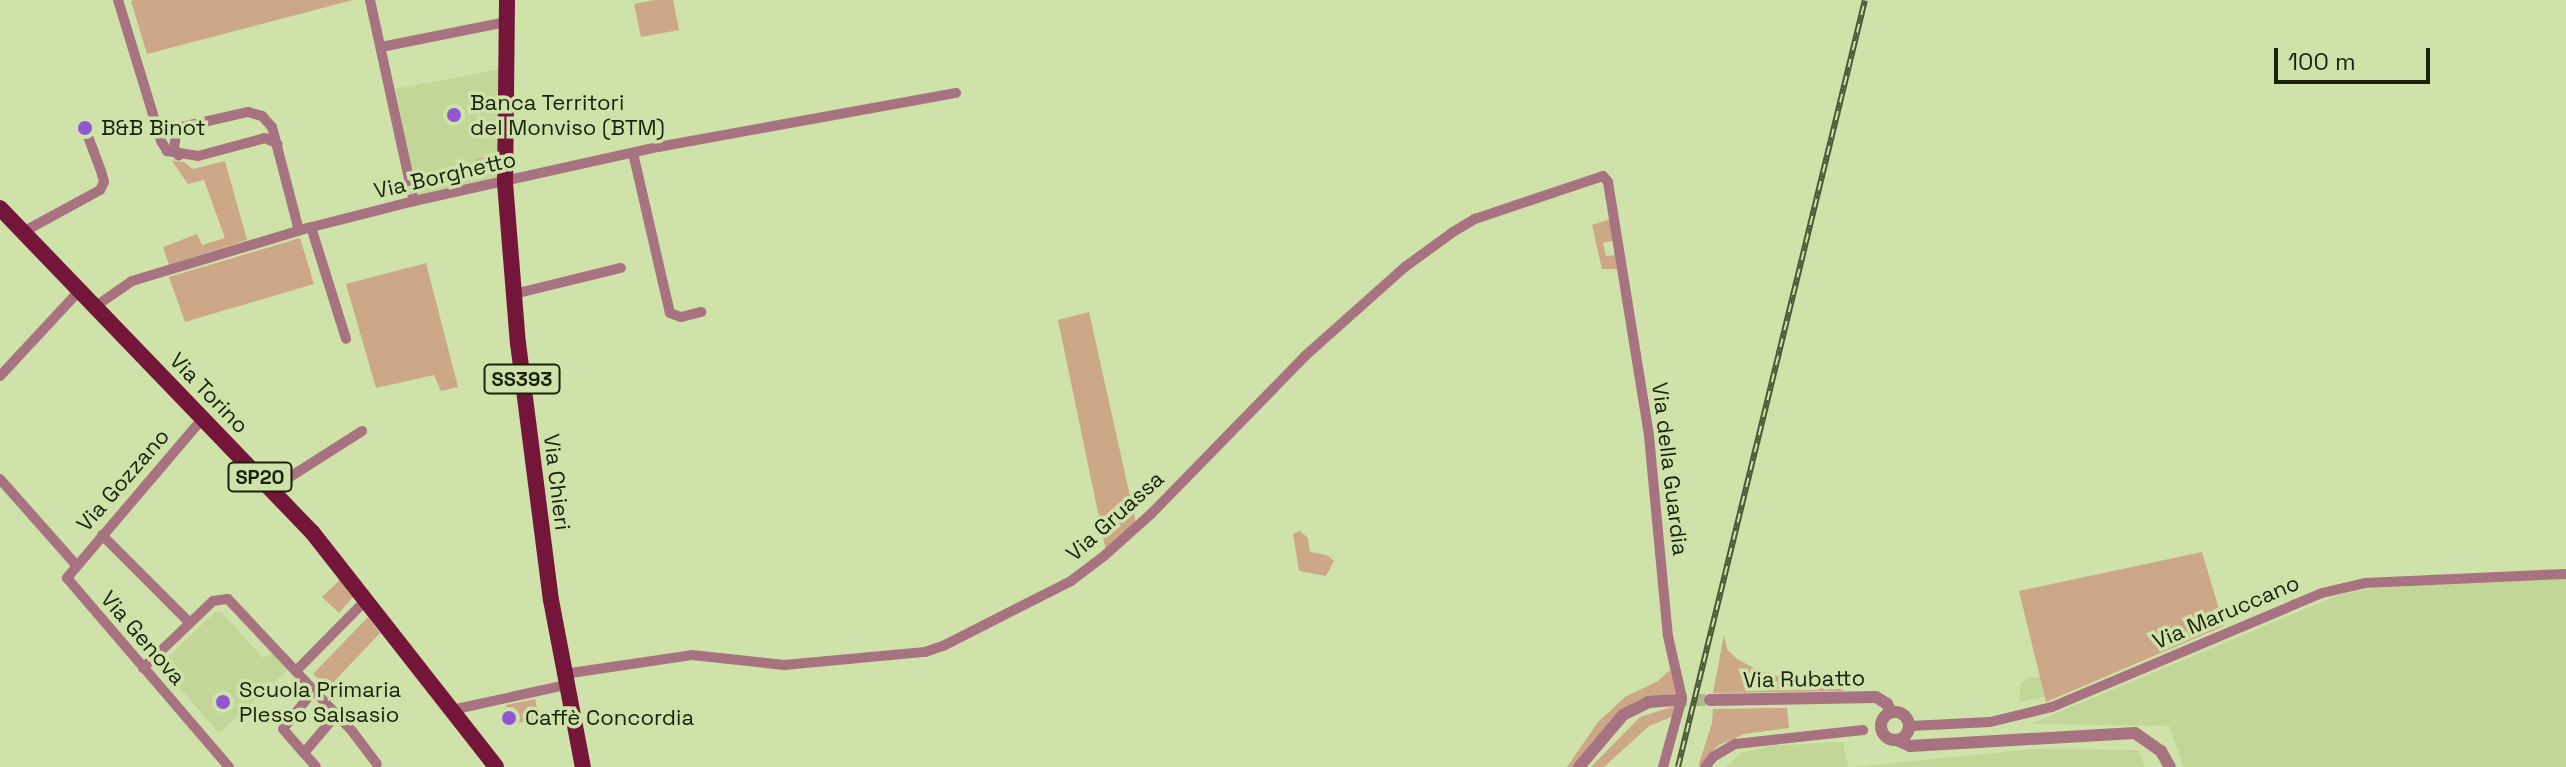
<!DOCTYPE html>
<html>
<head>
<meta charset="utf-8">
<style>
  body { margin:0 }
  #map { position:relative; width:2566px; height:767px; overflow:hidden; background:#cee2a9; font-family:"Space Grotesk",sans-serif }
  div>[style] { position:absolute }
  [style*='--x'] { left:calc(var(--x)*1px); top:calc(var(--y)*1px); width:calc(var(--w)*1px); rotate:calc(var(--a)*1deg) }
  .built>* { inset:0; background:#c2d697 }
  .green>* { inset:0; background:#cda888 }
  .tertiary-tunnel>* { height:12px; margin-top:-6px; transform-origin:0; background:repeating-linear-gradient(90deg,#aabb89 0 12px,transparent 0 18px) }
  .minor>* { height:10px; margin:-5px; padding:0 5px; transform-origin:5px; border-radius:5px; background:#a87380 }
  .tertiary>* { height:12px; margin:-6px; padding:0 6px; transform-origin:6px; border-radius:6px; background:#a87380 }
  .tertiary>.ring { margin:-6px; padding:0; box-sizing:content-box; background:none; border:12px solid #a87380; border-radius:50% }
  .primary>* { height:16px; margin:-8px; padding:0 8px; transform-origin:8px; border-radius:8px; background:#74163a }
  .rail>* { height:6px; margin-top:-3px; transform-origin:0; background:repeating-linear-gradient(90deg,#cee2a9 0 9px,#4d5838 0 18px); box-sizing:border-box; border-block:2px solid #4d5838 }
  .dots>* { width:22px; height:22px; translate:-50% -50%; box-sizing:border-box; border:4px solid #cee2a9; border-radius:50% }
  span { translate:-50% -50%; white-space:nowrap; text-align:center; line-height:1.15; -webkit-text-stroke:7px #cee2a9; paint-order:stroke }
  .shield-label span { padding:2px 6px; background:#cee2a9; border:2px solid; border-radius:6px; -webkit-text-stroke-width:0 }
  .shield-label { font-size:20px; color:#1a210b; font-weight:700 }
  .poi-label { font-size:22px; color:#1a210b }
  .left { translate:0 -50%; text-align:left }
  .street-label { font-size:22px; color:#1a210b }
  .scale { position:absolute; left:2274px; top:48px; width:156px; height:36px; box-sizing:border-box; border:4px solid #1a210b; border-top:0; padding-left:10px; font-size:24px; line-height:28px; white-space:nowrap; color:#1a210b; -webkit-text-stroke:6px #cee2a9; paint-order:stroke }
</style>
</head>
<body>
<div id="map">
  <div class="built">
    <div style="clip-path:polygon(500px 69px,498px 177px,415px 195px,396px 89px)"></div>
    <div style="clip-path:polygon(2566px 577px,2566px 767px,2184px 767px,2169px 726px,2031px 724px,2341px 594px,2379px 588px)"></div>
    <div style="clip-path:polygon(215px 612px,221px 612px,263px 658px,276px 652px,287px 670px,219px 733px,160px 665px)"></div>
    <div style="clip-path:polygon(2040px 677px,2045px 697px,2019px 702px,2021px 683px,2028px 678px)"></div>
    <div style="clip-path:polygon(1843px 742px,1848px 767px,1726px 767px,1741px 753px,1771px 746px)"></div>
    <div style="clip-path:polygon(2034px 749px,2138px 750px,2145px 767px,1853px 767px)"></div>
  </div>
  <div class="green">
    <div style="clip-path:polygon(135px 0,353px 0,147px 54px,131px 1px)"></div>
    <div style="clip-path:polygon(655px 0,673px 0,679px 30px,641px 37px,634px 4px)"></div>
    <div style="clip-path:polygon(489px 156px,482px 173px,471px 174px,475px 160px)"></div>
    <div style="clip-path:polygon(172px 161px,184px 162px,193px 169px,225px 161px,247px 240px,169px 265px,163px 247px,197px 234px,202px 245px,225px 238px,204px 180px,188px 184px)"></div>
    <div style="clip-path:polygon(1611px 219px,1615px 240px,1603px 243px,1606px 256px,1616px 255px,1617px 269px,1602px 269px,1592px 225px)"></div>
    <div style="clip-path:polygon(300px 238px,314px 284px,185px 322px,169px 277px)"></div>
    <div style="clip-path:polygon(426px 263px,458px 387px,441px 391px,434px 375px,376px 388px,346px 284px)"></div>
    <div style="clip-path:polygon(1089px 312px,1136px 523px,1106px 551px,1058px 320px)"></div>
    <div style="clip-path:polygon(1300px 531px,1308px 538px,1310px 552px,1327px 555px,1334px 561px,1326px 576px,1299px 571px,1293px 534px)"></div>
    <div style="clip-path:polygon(2202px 552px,2224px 626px,2046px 702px,2019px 591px)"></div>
    <div style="clip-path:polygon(341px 579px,354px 596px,339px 613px,322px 597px)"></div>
    <div style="clip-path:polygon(368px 617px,380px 633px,328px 688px,313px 674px)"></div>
    <div style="clip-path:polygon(1724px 635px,1727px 649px,1737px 659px,1759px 671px,1794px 681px,1842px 686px,1843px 691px,1713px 693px)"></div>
    <div style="clip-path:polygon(1670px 670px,1678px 693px,1638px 700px,1615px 718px,1574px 767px,1567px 767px,1598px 722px,1625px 697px,1658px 681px)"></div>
    <div style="clip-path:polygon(535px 699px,539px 719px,517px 723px,514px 710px,507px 711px,506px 705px)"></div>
    <div style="clip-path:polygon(1675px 706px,1674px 716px,1649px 726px,1604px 767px,1591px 767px,1640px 717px)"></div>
    <div style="clip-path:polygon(1787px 708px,1789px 728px,1744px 734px,1719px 745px,1698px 767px,1712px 723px,1713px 709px)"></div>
  </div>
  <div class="tertiary-tunnel">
    <div style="--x:1675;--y:700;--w:35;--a:0"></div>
  </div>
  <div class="minor">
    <div style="--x:118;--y:0;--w:147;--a:73"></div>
    <div style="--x:161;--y:141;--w:12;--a:59"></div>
    <div style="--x:167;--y:151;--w:31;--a:9"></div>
    <div style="--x:198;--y:156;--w:69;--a:-15"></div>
    <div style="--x:265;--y:138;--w:14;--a:25"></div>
    <div style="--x:370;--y:0;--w:206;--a:77.7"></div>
    <div style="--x:381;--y:47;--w:127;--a:-11.3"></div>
    <div style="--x:156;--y:124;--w:18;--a:16"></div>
    <div style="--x:173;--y:129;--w:77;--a:-12.8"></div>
    <div style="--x:248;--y:112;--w:15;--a:16"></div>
    <div style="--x:262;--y:116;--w:15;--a:48"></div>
    <div style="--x:272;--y:127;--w:107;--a:75.4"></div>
    <div style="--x:177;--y:129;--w:19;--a:99"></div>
    <div style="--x:174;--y:148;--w:9;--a:58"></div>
    <div style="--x:633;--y:153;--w:164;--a:77"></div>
    <div style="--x:670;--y:313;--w:12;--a:20"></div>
    <div style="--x:681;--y:317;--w:21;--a:-14"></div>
    <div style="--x:311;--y:227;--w:117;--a:72.6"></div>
    <div style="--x:23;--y:232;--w:88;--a:-28.6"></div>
    <div style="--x:100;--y:190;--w:9;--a:-63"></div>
    <div style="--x:104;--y:182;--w:11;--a:-105"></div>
    <div style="--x:101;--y:171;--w:43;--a:-110.6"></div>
    <div style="--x:514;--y:294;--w:110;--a:-13.7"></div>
    <div style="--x:96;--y:306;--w:44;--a:-34.8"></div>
    <div style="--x:132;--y:281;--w:184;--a:-16.8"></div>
    <div style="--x:308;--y:228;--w:109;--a:-14.3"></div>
    <div style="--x:414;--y:201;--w:250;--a:-12.5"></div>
    <div style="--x:658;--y:147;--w:303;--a:-10.3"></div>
    <div style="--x:0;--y:376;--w:117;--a:-47.1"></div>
    <div style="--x:203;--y:418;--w:210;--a:130.4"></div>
    <div style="--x:67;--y:578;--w:249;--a:49.4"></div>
    <div style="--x:0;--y:479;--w:115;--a:48.5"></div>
    <div style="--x:271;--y:489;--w:108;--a:-32.5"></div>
    <div style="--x:102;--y:535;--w:123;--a:45"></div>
    <div style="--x:143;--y:668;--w:97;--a:-43.7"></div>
    <div style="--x:213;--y:601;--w:15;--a:-8"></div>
    <div style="--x:228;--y:599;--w:181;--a:46.8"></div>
    <div style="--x:352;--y:731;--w:41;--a:52.9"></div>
    <div style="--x:296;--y:671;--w:101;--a:-45.4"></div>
    <div style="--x:564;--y:674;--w:129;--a:-8.4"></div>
    <div style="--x:692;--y:655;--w:93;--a:6.2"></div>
    <div style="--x:784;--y:665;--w:142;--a:-5.3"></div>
    <div style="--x:925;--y:652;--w:21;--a:-19"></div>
    <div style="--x:945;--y:645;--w:141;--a:-26.9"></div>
    <div style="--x:1071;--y:581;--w:41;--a:-37.1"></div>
    <div style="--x:1104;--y:556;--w:63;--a:-41.8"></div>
    <div style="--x:1151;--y:514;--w:221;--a:-45.7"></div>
    <div style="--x:1305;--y:356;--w:134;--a:-41.7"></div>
    <div style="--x:1405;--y:267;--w:59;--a:-36.1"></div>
    <div style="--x:1453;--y:232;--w:26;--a:-31"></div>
    <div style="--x:1475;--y:219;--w:135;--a:-18.6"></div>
    <div style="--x:1603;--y:176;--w:8;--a:50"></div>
    <div style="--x:1608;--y:182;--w:257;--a:80.8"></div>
    <div style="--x:1649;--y:436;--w:201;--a:84.6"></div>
    <div style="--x:1668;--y:636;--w:64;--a:77.3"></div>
    <div style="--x:1682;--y:698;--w:72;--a:105.4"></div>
    <div style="--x:313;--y:691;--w:48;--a:128.3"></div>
    <div style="--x:283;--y:729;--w:32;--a:49"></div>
    <div style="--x:304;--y:753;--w:48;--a:-50"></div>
    <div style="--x:452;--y:710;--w:117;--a:-12.4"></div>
    <div style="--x:1910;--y:726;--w:80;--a:-2.9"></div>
    <div style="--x:1990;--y:722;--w:64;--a:-13.6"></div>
    <div style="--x:2052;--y:707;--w:293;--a:-22.9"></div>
    <div style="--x:2322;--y:593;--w:44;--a:-13.1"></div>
    <div style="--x:2365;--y:583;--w:201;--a:-2.6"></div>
    <div style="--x:304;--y:753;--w:18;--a:49"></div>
    <div style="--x:1705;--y:767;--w:13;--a:-51"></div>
    <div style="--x:1713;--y:757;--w:26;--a:-31"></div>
    <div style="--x:1735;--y:744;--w:129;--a:-6.2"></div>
  </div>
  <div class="tertiary">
    <div style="--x:1710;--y:700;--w:166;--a:-1"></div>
    <div style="--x:1876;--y:697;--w:13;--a:32"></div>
    <div style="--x:1887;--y:704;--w:9;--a:63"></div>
    <div class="ring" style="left:1881px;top:712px;width:16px;height:16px"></div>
    <div style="--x:1897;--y:740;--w:14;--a:25"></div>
    <div style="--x:1910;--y:746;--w:225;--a:-3.3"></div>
    <div style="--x:2135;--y:733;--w:32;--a:35"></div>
    <div style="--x:2161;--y:751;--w:18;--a:61"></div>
    <div style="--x:1579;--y:767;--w:68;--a:-49.8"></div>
    <div style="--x:1623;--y:715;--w:28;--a:-27"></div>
    <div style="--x:1648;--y:702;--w:27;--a:-4"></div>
  </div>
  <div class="primary">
    <div style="--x:507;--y:0;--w:183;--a:90.6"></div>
    <div style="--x:505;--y:183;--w:161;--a:85.4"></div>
    <div style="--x:518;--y:343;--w:259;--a:82.7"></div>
    <div style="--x:551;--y:600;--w:170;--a:79.2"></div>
    <div style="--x:0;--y:208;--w:450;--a:46.1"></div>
    <div style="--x:312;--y:532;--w:298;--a:51.9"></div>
  </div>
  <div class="rail">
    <div style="--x:1678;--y:767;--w:789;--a:-76.3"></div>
  </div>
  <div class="dots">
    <div style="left:454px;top:115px;background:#9157cf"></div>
    <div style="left:85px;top:128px;background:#9157cf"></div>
    <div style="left:223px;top:702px;background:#9157cf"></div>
    <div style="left:509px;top:718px;background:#9157cf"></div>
  </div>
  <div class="shield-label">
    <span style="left:522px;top:379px">SS393</span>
    <span style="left:260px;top:477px">SP20</span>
  </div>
  <div class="poi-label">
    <span class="left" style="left:470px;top:115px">Banca Territori<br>del Monviso (BTM)</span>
    <span class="left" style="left:101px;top:128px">B&amp;B Binot</span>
    <span class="left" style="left:239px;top:702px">Scuola Primaria<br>Plesso Salsasio</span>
    <span class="left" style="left:525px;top:718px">Caffè Concordia</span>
  </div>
  <div class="street-label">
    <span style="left:445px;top:175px;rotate:-13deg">Via Borghetto</span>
    <span style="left:209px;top:393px;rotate:46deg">Via Torino</span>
    <span style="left:1670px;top:469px;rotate:83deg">Via della Guardia</span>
    <span style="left:123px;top:480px;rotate:-49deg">Via Gozzano</span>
    <span style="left:557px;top:482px;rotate:83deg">Via Chieri</span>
    <span style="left:1115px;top:516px;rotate:-42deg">Via Gruassa</span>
    <span style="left:2226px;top:612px;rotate:-23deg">Via Maruccano</span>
    <span style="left:143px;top:638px;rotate:49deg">Via Genova</span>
    <span style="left:1804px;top:679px;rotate:-1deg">Via Rubatto</span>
  </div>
  <div class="scale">100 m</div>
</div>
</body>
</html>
